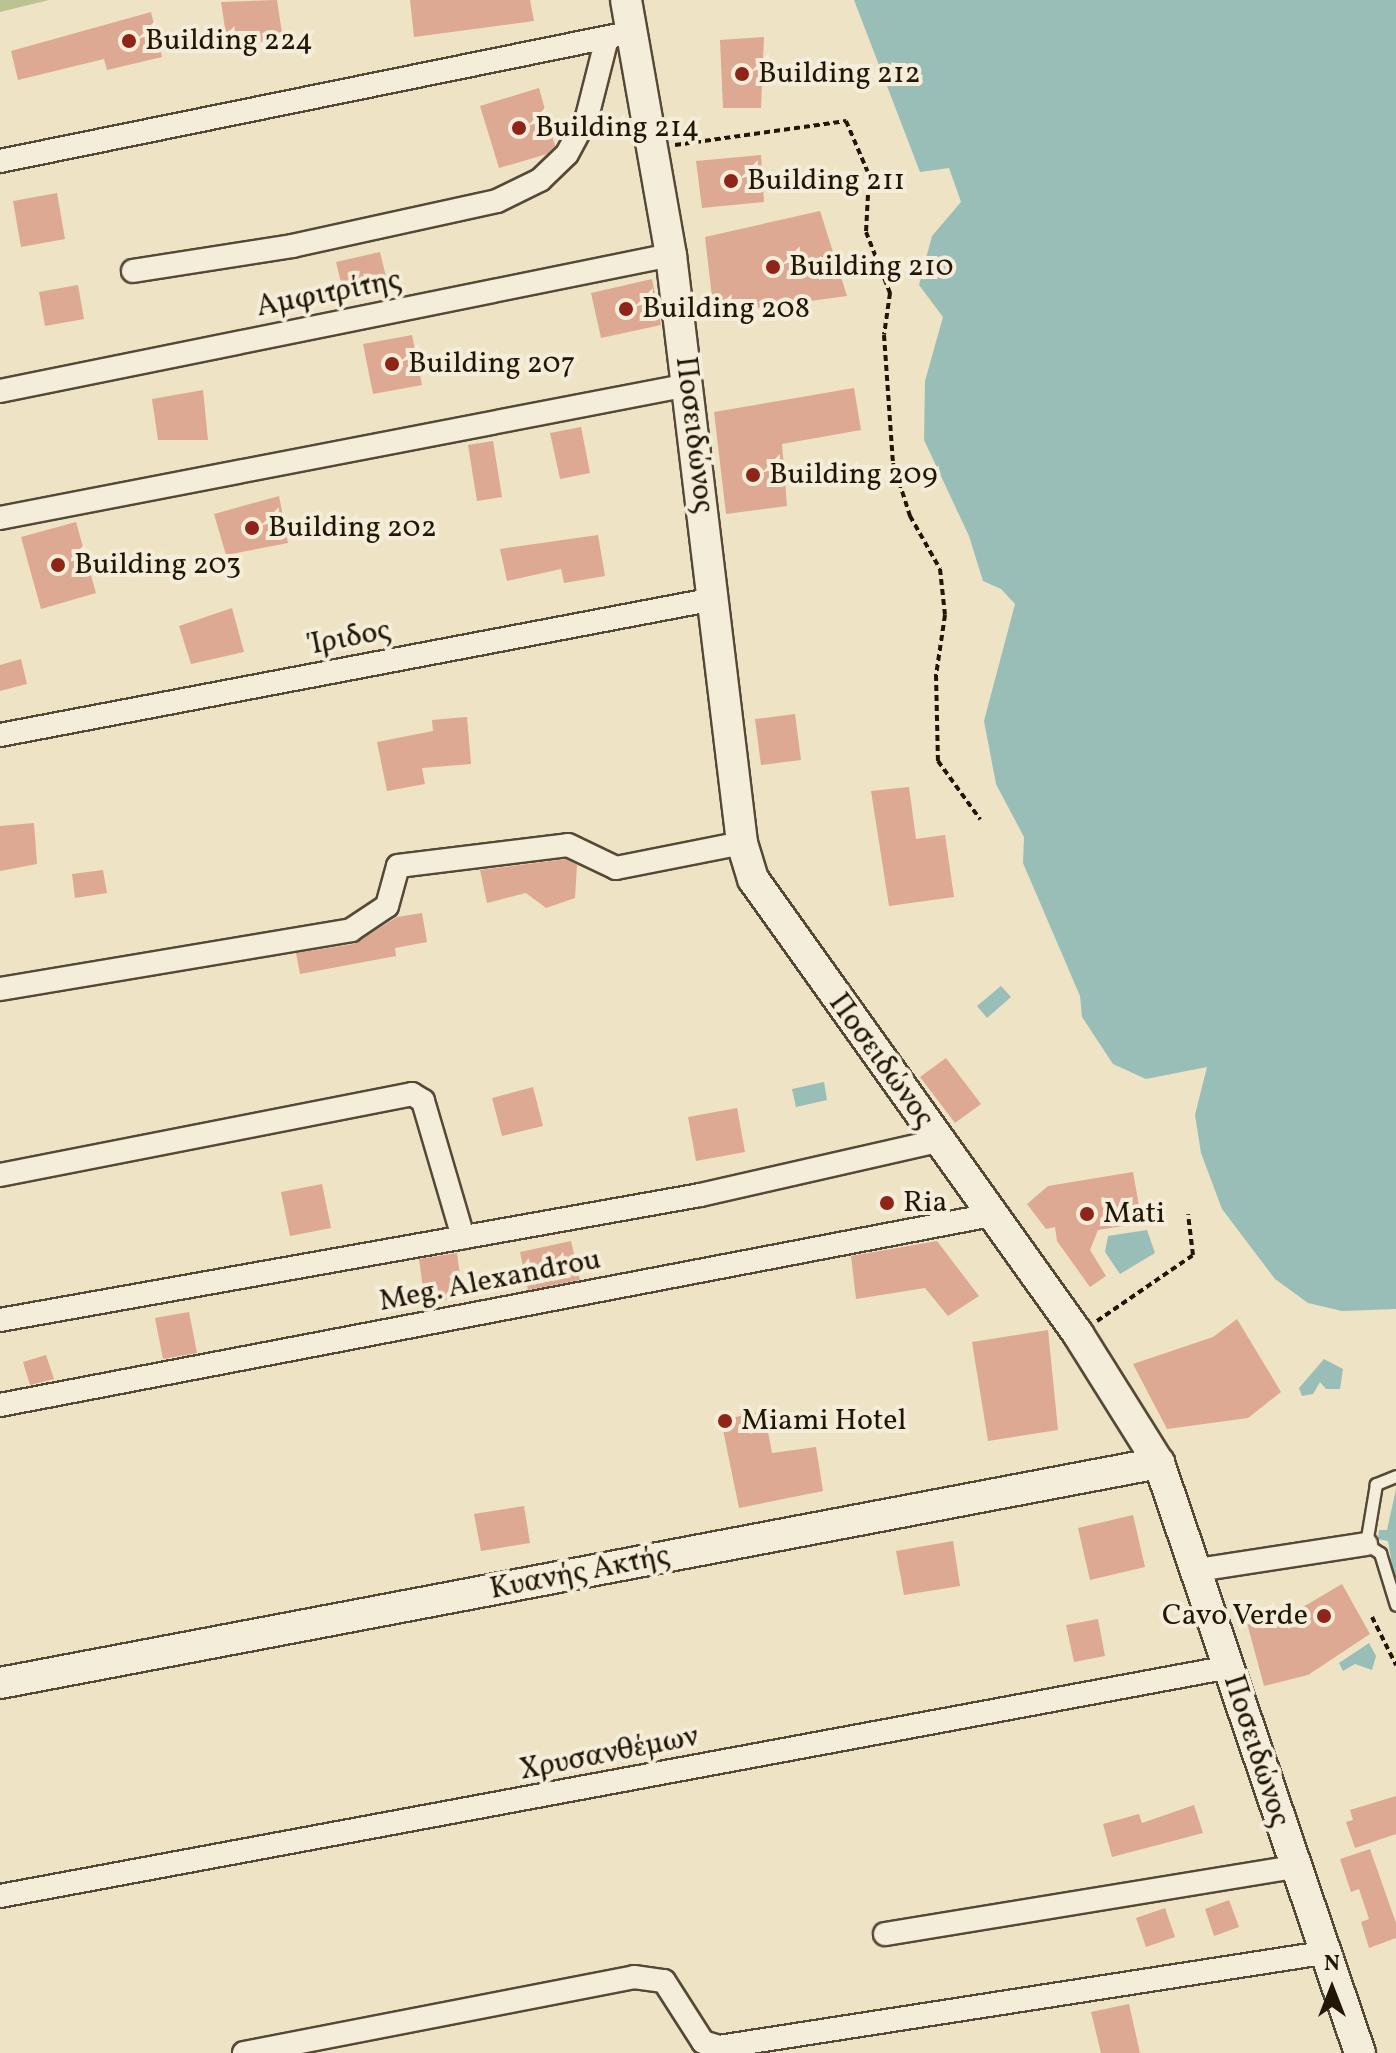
<!DOCTYPE html>
<html>
<head>
<meta charset="utf-8">
<style>
  body { margin:0 }
  #map { position:relative; width:1396px; height:2053px; overflow:hidden; background:#eee3c5; font-family:Vollkorn,serif }
  div>[style] { position:absolute }
  [style*='--x'] { left:calc(var(--x)*1px); top:calc(var(--y)*1px); width:calc(var(--w)*1px); rotate:calc(var(--a)*1deg) }
  .green>* { inset:0; background:#bcc392 }
  .water>* { inset:0; background:#99beb7 }
  .building>* { inset:0; background:#dda992 }
  .path>* { height:4px; margin-top:-2px; transform-origin:0; background:repeating-linear-gradient(90deg,#221607 0 6px,transparent 0 10px) }
  .roads { filter:drop-shadow(2px 0 #554936) drop-shadow(-2px 0 #554936) drop-shadow(0 2px #554936) drop-shadow(0 -2px #554936) }
  .lane>* { height:11px; margin:-5.5px; padding:0 5.5px; transform-origin:5.5px; border-radius:5.5px; background:#f4edd9 }
  .street>* { height:22px; margin:-11px; padding:0 11px; transform-origin:11px; border-radius:11px; background:#f4edd9 }
  .secondary>* { height:30px; margin:-15px; padding:0 15px; transform-origin:15px; border-radius:15px; background:#f4edd9 }
  .dots>* { width:22px; height:22px; translate:-50% -50%; box-sizing:border-box; border:4px solid #f4edd9; border-radius:50% }
  span { translate:-50% -50%; white-space:nowrap; text-align:center; line-height:1.15; -webkit-text-stroke:8px #f4edd9; paint-order:stroke }
  .poi-label { font-size:30px; color:#221607 }
  .left { translate:0 -50%; text-align:left }
  .right { translate:-100% -50%; text-align:right }
  .street-label { font-size:30px; color:#221607 }
  .north { position:absolute; left:1292px; top:1949px; width:80px; height:80px; -webkit-text-stroke:6px #f4edd9; paint-order:stroke; rotate:0deg; font-size:22px; font-weight:700; line-height:32px; text-align:center; color:#221607 }
  .north::after { content:''; display:block; margin:auto; width:28px; height:36px; background:#221607; clip-path:polygon(50% 0,100% 100%,50% 72%,0 100%) }
</style>
</head>
<body>
<div id="map">
  <div class="green">
    <div style="clip-path:polygon(0 0,49px 0,0 12px)"></div>
  </div>
  <div class="water">
    <div style="clip-path:polygon(854px 0,1396px 0,1396px 1309px,1342px 1311px,1308px 1303px,1275px 1279px,1222px 1209px,1201px 1153px,1195px 1115px,1207px 1067px,1146px 1079px,1113px 1064px,1082px 1017px,1080px 996px,1023px 863px,1024px 837px,996px 784px,984px 721px,1015px 604px,1001px 589px,983px 581px,969px 536px,924px 440px,925px 381px,943px 317px,919px 285px,932px 236px,961px 202px,949px 168px,920px 172px)"></div>
    <div style="clip-path:polygon(1001px 986px,1011px 997px,987px 1018px,977px 1006px)"></div>
    <div style="clip-path:polygon(824px 1082px,827px 1100px,796px 1107px,792px 1089px)"></div>
    <div style="clip-path:polygon(1147px 1230px,1155px 1253px,1120px 1274px,1105px 1252px,1108px 1236px)"></div>
    <div style="clip-path:polygon(1324px 1359px,1343px 1369px,1340px 1389px,1326px 1389px,1320px 1382px,1313px 1394px,1302px 1396px,1299px 1388px)"></div>
    <div style="clip-path:polygon(1396px 1489px,1396px 1589px,1388px 1541px,1378px 1539px,1379px 1530px,1387px 1530px)"></div>
    <div style="clip-path:polygon(1369px 1643px,1376px 1656px,1372px 1670px,1355px 1664px,1343px 1671px,1339px 1663px)"></div>
  </div>
  <div class="building">
    <div style="clip-path:polygon(277px 0,283px 40px,228px 48px,221px 2px)"></div>
    <div style="clip-path:polygon(410px 0,530px 0,534px 21px,414px 37px)"></div>
    <div style="clip-path:polygon(151px 12px,162px 57px,107px 70px,104px 59px,18px 80px,11px 51px)"></div>
    <div style="clip-path:polygon(764px 37px,761px 108px,723px 108px,720px 40px)"></div>
    <div style="clip-path:polygon(539px 88px,555px 146px,547px 154px,499px 168px,480px 106px)"></div>
    <div style="clip-path:polygon(761px 155px,764px 202px,702px 208px,696px 161px)"></div>
    <div style="clip-path:polygon(57px 193px,65px 239px,21px 247px,13px 201px)"></div>
    <div style="clip-path:polygon(820px 211px,847px 296px,714px 314px,705px 237px)"></div>
    <div style="clip-path:polygon(380px 252px,388px 285px,344px 295px,336px 262px)"></div>
    <div style="clip-path:polygon(652px 279px,661px 325px,601px 338px,591px 293px)"></div>
    <div style="clip-path:polygon(78px 285px,84px 319px,45px 326px,39px 292px)"></div>
    <div style="clip-path:polygon(412px 335px,422px 385px,373px 394px,363px 344px)"></div>
    <div style="clip-path:polygon(854px 388px,861px 430px,782px 444px,787px 506px,726px 514px,714px 412px)"></div>
    <div style="clip-path:polygon(203px 390px,208px 440px,158px 440px,152px 399px)"></div>
    <div style="clip-path:polygon(581px 427px,590px 473px,560px 479px,550px 433px)"></div>
    <div style="clip-path:polygon(493px 441px,502px 497px,477px 501px,468px 445px)"></div>
    <div style="clip-path:polygon(279px 496px,288px 543px,226px 555px,214px 514px)"></div>
    <div style="clip-path:polygon(76px 522px,96px 593px,41px 609px,21px 537px)"></div>
    <div style="clip-path:polygon(598px 535px,605px 576px,564px 583px,561px 569px,507px 581px,500px 549px)"></div>
    <div style="clip-path:polygon(232px 608px,244px 652px,191px 664px,179px 626px)"></div>
    <div style="clip-path:polygon(21px 659px,27px 684px,0 691px,0 665px)"></div>
    <div style="clip-path:polygon(795px 714px,801px 760px,761px 765px,755px 719px)"></div>
    <div style="clip-path:polygon(467px 717px,471px 764px,422px 768px,425px 784px,387px 791px,377px 742px,433px 731px,432px 720px)"></div>
    <div style="clip-path:polygon(909px 787px,916px 839px,945px 835px,954px 897px,889px 906px,871px 791px)"></div>
    <div style="clip-path:polygon(34px 823px,37px 864px,0 871px,0 826px)"></div>
    <div style="clip-path:polygon(566px 859px,577px 865px,575px 898px,546px 908px,526px 893px,487px 903px,480px 870px)"></div>
    <div style="clip-path:polygon(103px 870px,107px 893px,75px 898px,72px 874px)"></div>
    <div style="clip-path:polygon(422px 913px,427px 942px,395px 948px,396px 956px,300px 974px,296px 953px,354px 944px,397px 917px)"></div>
    <div style="clip-path:polygon(946px 1058px,981px 1104px,955px 1123px,920px 1077px)"></div>
    <div style="clip-path:polygon(533px 1087px,543px 1126px,502px 1136px,492px 1098px)"></div>
    <div style="clip-path:polygon(737px 1108px,745px 1152px,696px 1161px,688px 1117px)"></div>
    <div style="clip-path:polygon(1133px 1172px,1142px 1223px,1098px 1230px,1090px 1250px,1106px 1276px,1090px 1287px,1057px 1241px,1055px 1227px,1046px 1229px,1027px 1204px,1048px 1186px)"></div>
    <div style="clip-path:polygon(322px 1184px,331px 1228px,290px 1236px,281px 1192px)"></div>
    <div style="clip-path:polygon(571px 1241px,580px 1280px,528px 1290px,520px 1252px)"></div>
    <div style="clip-path:polygon(937px 1241px,979px 1296px,948px 1316px,925px 1288px,856px 1299px,851px 1256px)"></div>
    <div style="clip-path:polygon(457px 1253px,463px 1298px,425px 1303px,419px 1259px)"></div>
    <div style="clip-path:polygon(189px 1312px,197px 1353px,163px 1359px,155px 1318px)"></div>
    <div style="clip-path:polygon(1237px 1319px,1281px 1392px,1248px 1418px,1167px 1429px,1133px 1364px,1213px 1337px)"></div>
    <div style="clip-path:polygon(1048px 1330px,1058px 1430px,988px 1441px,972px 1342px)"></div>
    <div style="clip-path:polygon(46px 1355px,54px 1379px,30px 1385px,23px 1362px)"></div>
    <div style="clip-path:polygon(764px 1411px,772px 1453px,816px 1447px,823px 1491px,739px 1508px,721px 1420px)"></div>
    <div style="clip-path:polygon(524px 1506px,530px 1543px,481px 1551px,474px 1514px)"></div>
    <div style="clip-path:polygon(1133px 1515px,1145px 1567px,1090px 1580px,1078px 1528px)"></div>
    <div style="clip-path:polygon(953px 1541px,960px 1586px,904px 1595px,896px 1551px)"></div>
    <div style="clip-path:polygon(1342px 1584px,1370px 1634px,1308px 1675px,1264px 1686px,1247px 1623px,1291px 1614px)"></div>
    <div style="clip-path:polygon(1098px 1619px,1105px 1656px,1074px 1662px,1066px 1625px)"></div>
    <div style="clip-path:polygon(1396px 1796px,1396px 1834px,1355px 1848px,1346px 1822px,1353px 1820px,1350px 1810px)"></div>
    <div style="clip-path:polygon(1194px 1805px,1203px 1833px,1112px 1857px,1103px 1824px,1139px 1814px,1142px 1823px)"></div>
    <div style="clip-path:polygon(1370px 1849px,1396px 1923px,1396px 1938px,1369px 1948px,1361px 1922px,1369px 1919px,1359px 1889px,1351px 1892px,1340px 1859px)"></div>
    <div style="clip-path:polygon(1229px 1900px,1239px 1927px,1214px 1936px,1205px 1909px)"></div>
    <div style="clip-path:polygon(1165px 1908px,1175px 1937px,1146px 1947px,1136px 1918px)"></div>
    <div style="clip-path:polygon(1129px 2004px,1140px 2053px,1101px 2053px,1091px 2012px)"></div>
  </div>
  <div class="path">
    <div style="--x:675;--y:145;--w:173;--a:-8"></div>
    <div style="--x:846;--y:121;--w:59;--a:66.9"></div>
    <div style="--x:869;--y:175;--w:57;--a:93"></div>
    <div style="--x:866;--y:232;--w:66;--a:68.5"></div>
    <div style="--x:890;--y:293;--w:42;--a:98.1"></div>
    <div style="--x:884;--y:335;--w:128;--a:86"></div>
    <div style="--x:893;--y:463;--w:56;--a:72.2"></div>
    <div style="--x:910;--y:516;--w:61;--a:60.5"></div>
    <div style="--x:940;--y:569;--w:46;--a:83.8"></div>
    <div style="--x:945;--y:615;--w:61;--a:98.5"></div>
    <div style="--x:936;--y:675;--w:86;--a:88.7"></div>
    <div style="--x:938;--y:761;--w:72;--a:54.1"></div>
    <div style="--x:1097;--y:1321;--w:116;--a:-34.5"></div>
    <div style="--x:1193;--y:1255;--w:41;--a:-97"></div>
    <div style="--x:1372;--y:1617;--w:54;--a:63.4"></div>
  </div>
  <div class="roads">
    <div class="lane">
      <div style="--x:1396;--y:1476;--w:22;--a:158"></div>
      <div style="--x:1376;--y:1484;--w:61;--a:99.5"></div>
      <div style="--x:1366;--y:1544;--w:17;--a:33"></div>
      <div style="--x:1380;--y:1553;--w:54;--a:72.9"></div>
    </div>
    <div class="street">
      <div style="--x:0;--y:161;--w:646;--a:-11.52"></div>
      <div style="--x:133;--y:271;--w:161;--a:-8.9"></div>
      <div style="--x:292;--y:246;--w:210;--a:-12.4"></div>
      <div style="--x:497;--y:201;--w:48;--a:-26"></div>
      <div style="--x:540;--y:180;--w:37;--a:-44"></div>
      <div style="--x:567;--y:154;--w:42;--a:-61.6"></div>
      <div style="--x:587;--y:117;--w:81;--a:-75.8"></div>
      <div style="--x:0;--y:391;--w:685;--a:-11.46"></div>
      <div style="--x:0;--y:518;--w:701;--a:-10.94"></div>
      <div style="--x:0;--y:735;--w:727;--a:-10.78"></div>
      <div style="--x:0;--y:989;--w:356;--a:-9.5"></div>
      <div style="--x:351;--y:930;--w:43;--a:-33.7"></div>
      <div style="--x:387;--y:906;--w:41;--a:-74.6"></div>
      <div style="--x:398;--y:866;--w:171;--a:-7"></div>
      <div style="--x:568;--y:845;--w:53;--a:25.6"></div>
      <div style="--x:616;--y:868;--w:128;--a:-11.2"></div>
      <div style="--x:0;--y:1175;--w:420;--a:-11.1"></div>
      <div style="--x:412;--y:1094;--w:13;--a:32"></div>
      <div style="--x:423;--y:1101;--w:142;--a:73.6"></div>
      <div style="--x:0;--y:1320;--w:711;--a:-10.12"></div>
      <div style="--x:700;--y:1195;--w:244;--a:-12.8"></div>
      <div style="--x:0;--y:1405;--w:1009;--a:-10.85"></div>
      <div style="--x:1198;--y:1570;--w:170;--a:-8.8"></div>
      <div style="--x:0;--y:1896;--w:1250;--a:-10.55"></div>
      <div style="--x:885;--y:1934;--w:415;--a:-9.3"></div>
      <div style="--x:244;--y:2053;--w:397;--a:-11"></div>
      <div style="--x:634;--y:1977;--w:30;--a:8"></div>
      <div style="--x:664;--y:1981;--w:72;--a:57.4"></div>
      <div style="--x:703;--y:2042;--w:17;--a:17"></div>
      <div style="--x:719;--y:2047;--w:611;--a:-8.85"></div>
    </div>
    <div class="secondary">
      <div style="--x:626;--y:0;--w:259;--a:80"></div>
      <div style="--x:671;--y:255;--w:592;--a:83.11"></div>
      <div style="--x:742;--y:843;--w:38;--a:73"></div>
      <div style="--x:753;--y:879;--w:559;--a:54.46"></div>
      <div style="--x:1078;--y:1334;--w:152;--a:57.9"></div>
      <div style="--x:1159;--y:1463;--w:623;--a:71.19"></div>
      <div style="--x:0;--y:1683;--w:1180;--a:-10.75"></div>
    </div>
  </div>
  <div class="dots">
    <div style="left:129px;top:41px;background:#8f2418"></div>
    <div style="left:742px;top:74px;background:#8f2418"></div>
    <div style="left:519px;top:128px;background:#8f2418"></div>
    <div style="left:731px;top:181px;background:#8f2418"></div>
    <div style="left:773px;top:267px;background:#8f2418"></div>
    <div style="left:626px;top:309px;background:#8f2418"></div>
    <div style="left:392px;top:364px;background:#8f2418"></div>
    <div style="left:753px;top:475px;background:#8f2418"></div>
    <div style="left:252px;top:528px;background:#8f2418"></div>
    <div style="left:58px;top:565px;background:#8f2418"></div>
    <div style="left:887px;top:1203px;background:#8f2418"></div>
    <div style="left:1087px;top:1214px;background:#8f2418"></div>
    <div style="left:725px;top:1421px;background:#8f2418"></div>
    <div style="left:1324px;top:1616px;background:#8f2418"></div>
  </div>
  <div class="poi-label">
    <span class="left" style="left:145px;top:41px">Building 224</span>
    <span class="left" style="left:758px;top:74px">Building 212</span>
    <span class="left" style="left:535px;top:128px">Building 214</span>
    <span class="left" style="left:747px;top:181px">Building 211</span>
    <span class="left" style="left:789px;top:267px">Building 210</span>
    <span class="left" style="left:642px;top:309px">Building 208</span>
    <span class="left" style="left:408px;top:364px">Building 207</span>
    <span class="left" style="left:769px;top:475px">Building 209</span>
    <span class="left" style="left:268px;top:528px">Building 202</span>
    <span class="left" style="left:74px;top:565px">Building 203</span>
    <span class="left" style="left:903px;top:1203px">Ria</span>
    <span class="left" style="left:1103px;top:1214px">Mati</span>
    <span class="left" style="left:741px;top:1421px">Miami Hotel</span>
    <span class="right" style="left:1308px;top:1616px">Cavo Verde</span>
  </div>
  <div class="street-label">
    <span style="left:329px;top:294px;rotate:-11deg">Αμφιτρίτης</span>
    <span style="left:694px;top:435px;rotate:83deg">Ποσειδώνος</span>
    <span style="left:351px;top:638px;rotate:-11deg">Ίριδος</span>
    <span style="left:881px;top:1061px;rotate:54deg">Ποσειδώνος</span>
    <span style="left:490px;top:1281px;rotate:-11deg">Meg. Alexandrou</span>
    <span style="left:580px;top:1573px;rotate:-11deg">Κυανής Ακτής</span>
    <span style="left:1256px;top:1751px;rotate:72deg">Ποσειδώνος</span>
    <span style="left:609px;top:1754px;rotate:-11deg">Χρυσανθέμων</span>
  </div>
  <div class="north">N</div>
</div>
</body>
</html>
